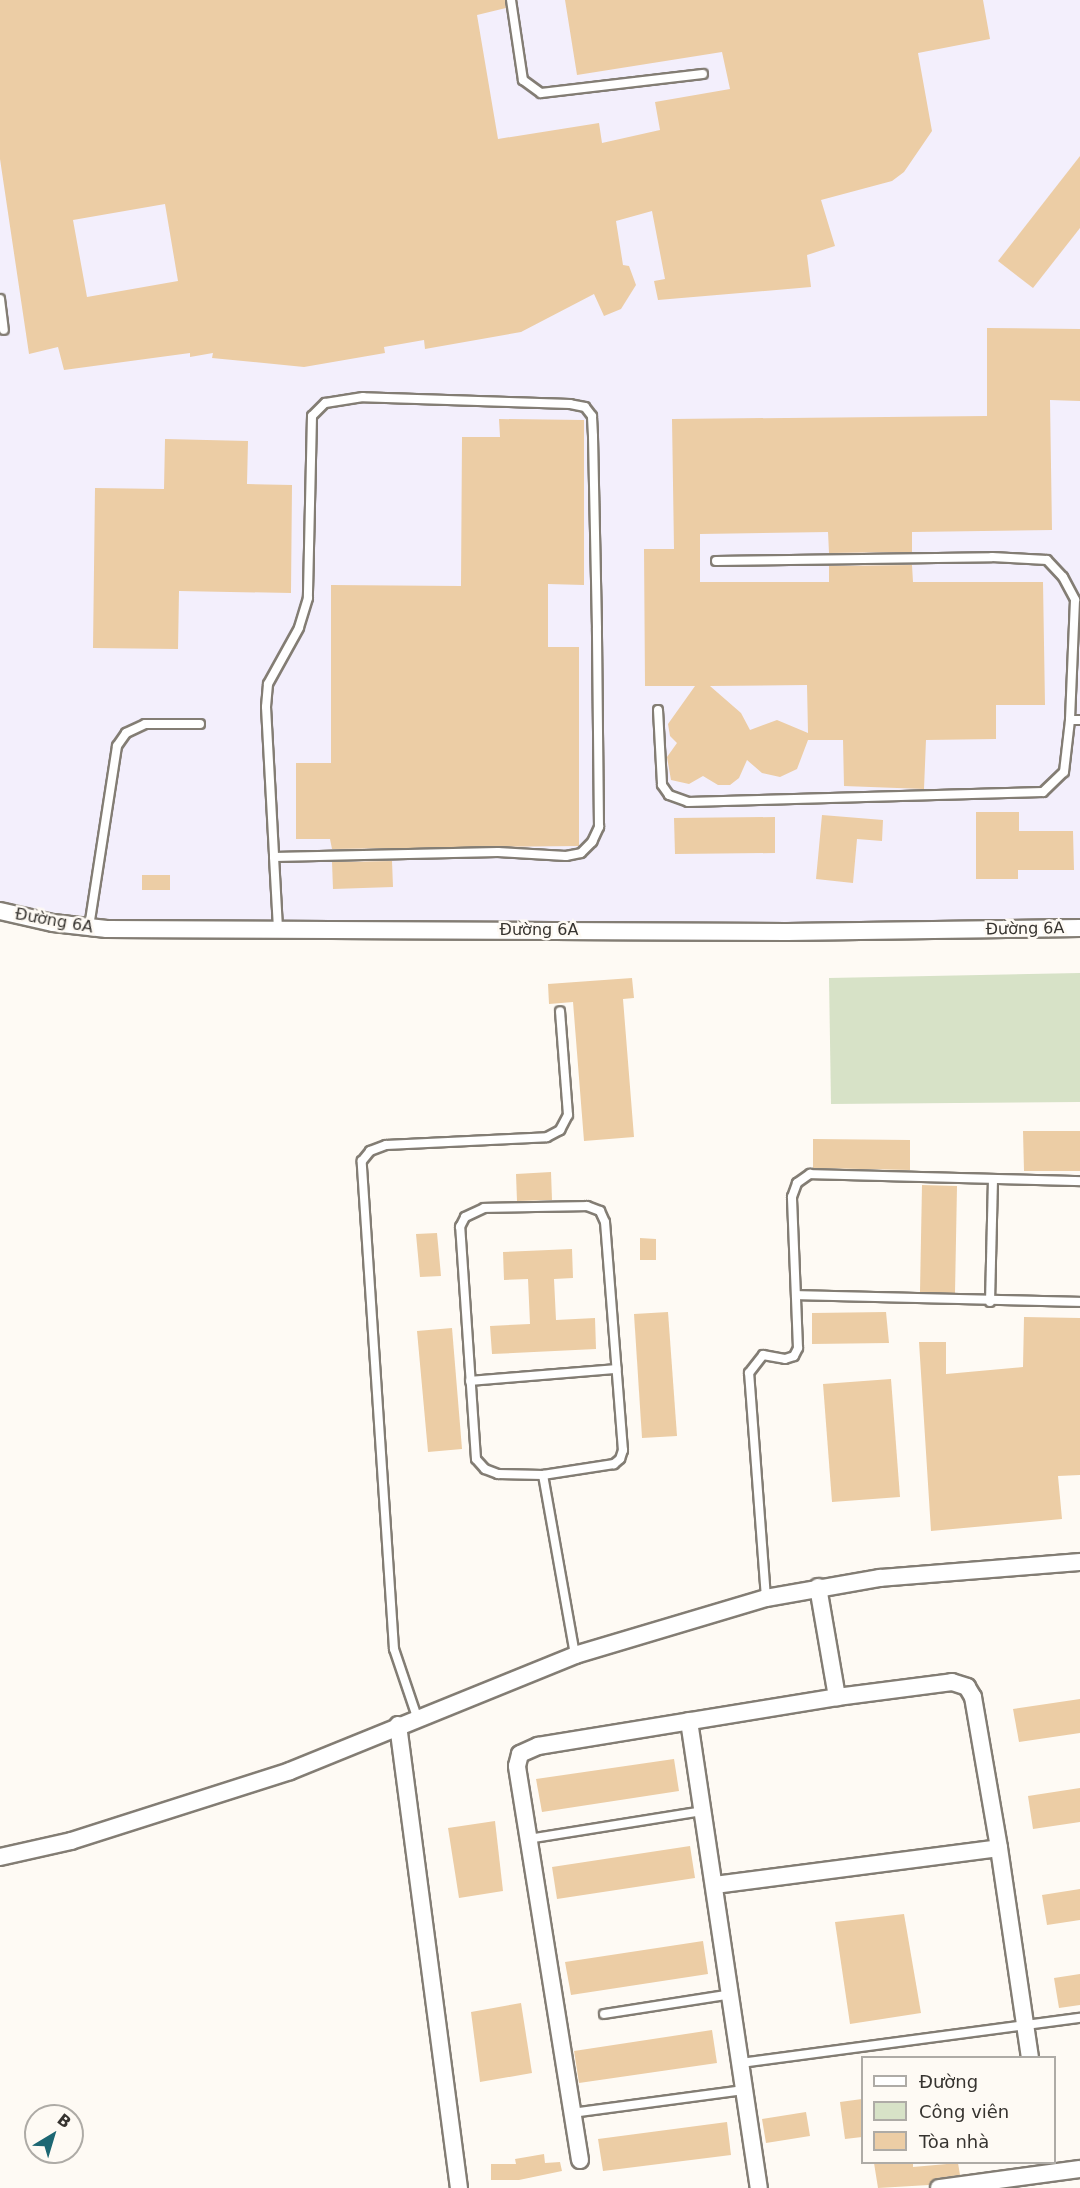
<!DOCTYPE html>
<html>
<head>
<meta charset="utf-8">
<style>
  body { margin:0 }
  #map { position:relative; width:1080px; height:2188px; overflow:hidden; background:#fefaf4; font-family:"DejaVu Sans",sans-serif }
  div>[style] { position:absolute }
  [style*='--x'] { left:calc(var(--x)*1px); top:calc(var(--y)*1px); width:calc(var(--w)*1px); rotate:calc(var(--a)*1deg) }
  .industrial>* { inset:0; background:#f3effc }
  .green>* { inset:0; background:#d7e2c7 }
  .building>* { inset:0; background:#eccda5 }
  .roads { filter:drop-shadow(2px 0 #837d74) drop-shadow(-2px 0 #837d74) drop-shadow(0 2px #837d74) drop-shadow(0 -2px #837d74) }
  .service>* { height:8px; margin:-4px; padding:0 4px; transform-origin:4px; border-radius:4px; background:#fff }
  .minor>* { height:16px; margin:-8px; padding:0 8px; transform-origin:8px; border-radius:8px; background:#fff }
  span { translate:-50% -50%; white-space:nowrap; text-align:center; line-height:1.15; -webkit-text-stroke:5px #fefaf4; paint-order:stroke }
  .street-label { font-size:16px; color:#373430 }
  .legend { position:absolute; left:861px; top:2056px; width:195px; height:108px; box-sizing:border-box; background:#fefaf4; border:2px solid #aeaba6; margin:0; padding:8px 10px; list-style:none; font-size:18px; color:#373430 }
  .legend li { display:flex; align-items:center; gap:12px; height:30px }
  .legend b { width:30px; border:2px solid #aeaba6 }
  .north { position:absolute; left:24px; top:2104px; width:60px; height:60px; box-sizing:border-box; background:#fefaf4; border:2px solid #aeaba6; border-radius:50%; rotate:38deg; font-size:16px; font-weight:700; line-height:24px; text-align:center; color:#373430 }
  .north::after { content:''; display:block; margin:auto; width:21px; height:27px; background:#1d6773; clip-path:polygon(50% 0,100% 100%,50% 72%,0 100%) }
</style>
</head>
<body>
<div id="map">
  <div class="industrial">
    <div style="clip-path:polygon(0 0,1080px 0,1080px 921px,798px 925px,104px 922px,0 904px)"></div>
  </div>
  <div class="green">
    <div style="clip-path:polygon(1080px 973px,1080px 1102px,831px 1104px,829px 978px)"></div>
  </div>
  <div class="building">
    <div style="clip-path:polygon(evenodd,0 0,505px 0,506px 8px,477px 15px,498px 139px,599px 123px,602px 143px,660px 130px,655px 102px,730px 89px,722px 52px,577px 75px,565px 0,983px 0,990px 39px,918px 53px,932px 131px,904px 172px,892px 181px,821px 200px,835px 246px,807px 255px,811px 287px,658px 300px,654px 281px,665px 279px,652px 211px,616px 221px,623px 265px,629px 266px,636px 285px,621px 309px,604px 316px,594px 294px,521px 332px,425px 349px,424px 340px,384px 347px,385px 353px,304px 367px,212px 358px,213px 353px,190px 357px,190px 353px,64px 370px,58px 347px,29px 354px,0 159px,0 0,165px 204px,178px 281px,87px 297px,73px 220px,165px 204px)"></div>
    <div style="clip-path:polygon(1080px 156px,1080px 228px,1033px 288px,998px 261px)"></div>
    <div style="clip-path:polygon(evenodd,987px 328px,1080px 329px,1080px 401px,1050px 400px,1052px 530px,912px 532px,912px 552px,829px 553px,828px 532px,700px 534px,700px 582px,829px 582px,829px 566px,912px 565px,913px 582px,1043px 582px,1045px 705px,996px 705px,996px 739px,926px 740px,924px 789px,844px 786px,843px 740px,808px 740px,797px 769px,780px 777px,762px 773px,747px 760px,739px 778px,730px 785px,718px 785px,703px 776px,689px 784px,671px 780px,667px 757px,677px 743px,670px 736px,668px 724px,695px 686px,645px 686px,644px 549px,674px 549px,672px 419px,987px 416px,987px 328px,807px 685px,808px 733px,777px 720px,750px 730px,741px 713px,710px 686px,807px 685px)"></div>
    <div style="clip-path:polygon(499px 419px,584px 420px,584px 585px,548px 584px,548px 647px,579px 647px,579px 846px,332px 849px,330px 839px,296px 839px,296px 763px,331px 763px,331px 585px,461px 586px,462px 437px,500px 437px)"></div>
    <div style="clip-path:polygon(165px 439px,248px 441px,247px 484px,292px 485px,291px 593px,179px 591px,178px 649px,93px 648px,95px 488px,164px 489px)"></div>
    <div style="clip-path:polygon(976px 812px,1019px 812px,1019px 831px,1073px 831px,1074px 870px,1018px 870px,1018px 879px,976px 879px)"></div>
    <div style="clip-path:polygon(822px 815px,883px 820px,882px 841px,857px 839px,853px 883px,816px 879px)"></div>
    <div style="clip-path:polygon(775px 817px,775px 853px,675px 854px,674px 818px)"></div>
    <div style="clip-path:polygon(392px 861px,393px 887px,333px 889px,332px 862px)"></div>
    <div style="clip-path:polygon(142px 875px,170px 875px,170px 890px,142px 890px)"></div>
    <div style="clip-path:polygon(632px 978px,634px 998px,623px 999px,634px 1137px,584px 1141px,573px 1002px,549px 1004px,548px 984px)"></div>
    <div style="clip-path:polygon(1023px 1131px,1080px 1131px,1080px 1171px,1024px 1171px)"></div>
    <div style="clip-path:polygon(813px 1139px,910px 1140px,910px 1170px,813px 1168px)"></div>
    <div style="clip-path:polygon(551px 1172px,552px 1200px,517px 1201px,516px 1174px)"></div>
    <div style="clip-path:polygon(922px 1185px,957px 1186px,955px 1293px,920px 1292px)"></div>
    <div style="clip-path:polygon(437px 1233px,441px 1276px,420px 1277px,416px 1234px)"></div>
    <div style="clip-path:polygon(640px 1238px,656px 1239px,656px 1260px,640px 1260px)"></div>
    <div style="clip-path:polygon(572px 1249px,573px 1278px,554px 1279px,556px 1320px,595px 1318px,596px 1349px,492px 1354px,490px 1326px,530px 1324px,528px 1279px,504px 1280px,503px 1252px)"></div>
    <div style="clip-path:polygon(668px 1312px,677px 1436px,642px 1438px,634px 1314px)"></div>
    <div style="clip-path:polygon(886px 1312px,889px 1343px,812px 1344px,812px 1313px)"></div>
    <div style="clip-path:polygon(1024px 1317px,1080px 1318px,1080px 1475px,1058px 1476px,1062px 1519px,931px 1531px,919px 1342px,946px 1342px,946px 1374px,1023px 1367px)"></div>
    <div style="clip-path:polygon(452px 1328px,462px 1449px,428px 1452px,417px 1331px)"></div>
    <div style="clip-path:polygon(891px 1379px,900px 1497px,832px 1502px,823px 1384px)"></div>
    <div style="clip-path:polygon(1080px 1699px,1080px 1733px,1019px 1742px,1013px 1709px)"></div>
    <div style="clip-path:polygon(674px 1759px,679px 1791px,542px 1812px,536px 1779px)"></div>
    <div style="clip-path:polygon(1080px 1788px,1080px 1822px,1033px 1829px,1028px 1796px)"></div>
    <div style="clip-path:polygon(495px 1821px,503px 1891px,459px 1898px,448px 1828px)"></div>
    <div style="clip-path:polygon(690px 1846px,695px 1878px,557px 1899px,552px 1867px)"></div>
    <div style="clip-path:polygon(1080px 1889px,1080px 1920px,1047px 1925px,1042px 1895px)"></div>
    <div style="clip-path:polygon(904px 1914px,921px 2013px,850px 2024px,835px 1922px)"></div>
    <div style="clip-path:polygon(703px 1941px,708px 1974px,571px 1995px,565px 1962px)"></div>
    <div style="clip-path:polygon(1080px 1974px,1080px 2005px,1059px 2008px,1054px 1978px)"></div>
    <div style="clip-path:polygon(521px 2003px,532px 2073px,480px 2082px,471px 2012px)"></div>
    <div style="clip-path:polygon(712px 2030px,717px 2063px,579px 2083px,574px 2051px)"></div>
    <div style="clip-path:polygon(862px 2099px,862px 2137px,845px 2139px,840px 2102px)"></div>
    <div style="clip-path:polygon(806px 2112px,810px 2136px,766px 2143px,762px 2119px)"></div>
    <div style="clip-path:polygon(727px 2122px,731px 2155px,603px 2171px,598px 2139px)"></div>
    <div style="clip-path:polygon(544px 2154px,545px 2163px,560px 2162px,562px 2171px,519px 2180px,491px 2180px,491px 2164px,516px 2164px,515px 2159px)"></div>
    <div style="clip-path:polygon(874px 2163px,913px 2163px,913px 2167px,958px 2163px,960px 2175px,937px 2178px,929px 2185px,878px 2188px)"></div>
  </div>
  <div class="roads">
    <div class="service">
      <div style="--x:511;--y:0;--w:81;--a:81.5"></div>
      <div style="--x:523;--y:80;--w:22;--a:36"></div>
      <div style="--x:541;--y:93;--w:163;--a:-6.7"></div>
      <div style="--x:0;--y:299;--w:31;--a:83"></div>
      <div style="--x:716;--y:561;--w:276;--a:-0.8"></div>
      <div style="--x:992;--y:557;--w:55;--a:3.1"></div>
      <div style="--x:1047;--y:560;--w:23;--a:47"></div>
      <div style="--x:1063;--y:577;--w:26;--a:62"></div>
      <div style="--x:1075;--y:600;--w:120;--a:92.4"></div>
      <div style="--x:1070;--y:720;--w:10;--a:0"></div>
      <div style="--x:658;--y:710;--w:75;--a:86.9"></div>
      <div style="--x:662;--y:785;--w:12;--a:55"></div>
      <div style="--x:669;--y:795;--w:20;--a:20"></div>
      <div style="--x:688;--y:802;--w:355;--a:-1.6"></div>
      <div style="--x:1043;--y:792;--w:29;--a:-44"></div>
      <div style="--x:1064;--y:772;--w:52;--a:-83.4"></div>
      <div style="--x:274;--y:857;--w:224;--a:-1.3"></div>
      <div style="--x:498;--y:852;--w:68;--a:3.4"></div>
      <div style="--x:566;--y:856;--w:15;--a:-11"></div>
      <div style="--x:581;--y:853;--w:16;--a:-45"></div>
      <div style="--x:592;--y:842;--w:17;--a:-65"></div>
      <div style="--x:599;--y:827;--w:199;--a:-90.6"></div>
      <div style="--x:597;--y:628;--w:192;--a:-91.2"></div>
      <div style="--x:593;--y:436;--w:20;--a:-93"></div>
      <div style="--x:592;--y:416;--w:11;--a:-128"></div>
      <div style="--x:585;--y:407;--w:15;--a:-169"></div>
      <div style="--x:570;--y:404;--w:207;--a:-178.1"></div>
      <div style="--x:363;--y:397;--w:38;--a:171"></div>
      <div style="--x:325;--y:403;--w:18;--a:135"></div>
      <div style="--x:312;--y:416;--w:182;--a:91.3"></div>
      <div style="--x:308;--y:598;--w:31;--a:107"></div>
      <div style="--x:299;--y:628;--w:64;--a:119"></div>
      <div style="--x:268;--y:684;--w:23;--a:95"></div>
      <div style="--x:266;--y:707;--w:150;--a:86.9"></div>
      <div style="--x:274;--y:857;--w:71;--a:86.8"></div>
      <div style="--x:89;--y:927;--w:183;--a:-81.2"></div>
      <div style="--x:117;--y:746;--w:16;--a:-55"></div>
      <div style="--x:126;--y:733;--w:21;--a:-25"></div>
      <div style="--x:145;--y:724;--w:55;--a:0"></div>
      <div style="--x:587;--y:1206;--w:14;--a:21"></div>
      <div style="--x:600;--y:1211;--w:12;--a:66"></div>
      <div style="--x:605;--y:1222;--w:229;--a:85.5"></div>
      <div style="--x:623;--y:1450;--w:9;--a:108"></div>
      <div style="--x:620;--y:1459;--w:8;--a:140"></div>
      <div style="--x:614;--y:1464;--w:72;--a:171.2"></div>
      <div style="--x:543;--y:1475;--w:45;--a:-178.7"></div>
      <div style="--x:498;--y:1474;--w:14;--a:-159"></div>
      <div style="--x:485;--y:1469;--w:13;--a:-132"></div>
      <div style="--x:476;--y:1459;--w:233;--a:-93.9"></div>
      <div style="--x:460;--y:1227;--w:11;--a:-63"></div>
      <div style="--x:465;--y:1217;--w:21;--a:-25"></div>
      <div style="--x:484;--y:1208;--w:103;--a:-1.1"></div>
      <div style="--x:796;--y:1295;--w:284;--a:1.4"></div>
      <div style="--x:990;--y:1302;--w:120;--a:-88.6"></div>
      <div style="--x:470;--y:1381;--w:147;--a:-4.7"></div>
      <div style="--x:543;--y:1475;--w:183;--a:79.9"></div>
      <div style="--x:766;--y:1598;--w:226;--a:-94.3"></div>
      <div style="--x:749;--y:1373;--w:23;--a:-52"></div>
      <div style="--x:763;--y:1355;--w:22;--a:10"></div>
      <div style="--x:785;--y:1359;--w:9;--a:-18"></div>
      <div style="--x:794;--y:1356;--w:9;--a:-63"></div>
      <div style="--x:798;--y:1348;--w:151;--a:-92.3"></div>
      <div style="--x:792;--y:1197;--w:15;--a:-70"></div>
      <div style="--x:797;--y:1183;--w:16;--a:-35"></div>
      <div style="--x:810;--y:1174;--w:270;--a:1.5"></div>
      <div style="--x:417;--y:1717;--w:72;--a:-108.7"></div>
      <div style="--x:394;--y:1649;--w:489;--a:-93.8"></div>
      <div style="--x:362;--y:1161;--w:13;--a:-51"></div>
      <div style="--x:370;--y:1151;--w:17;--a:-21"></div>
      <div style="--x:386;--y:1145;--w:161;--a:-2.8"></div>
      <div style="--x:547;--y:1137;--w:15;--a:-28"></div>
      <div style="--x:560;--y:1130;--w:17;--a:-62"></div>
      <div style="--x:568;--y:1115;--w:104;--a:-94.4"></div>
      <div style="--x:528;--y:1839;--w:177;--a:-9.1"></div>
      <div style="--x:604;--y:2014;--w:129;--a:-8.9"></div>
      <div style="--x:741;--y:2063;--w:342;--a:-7.6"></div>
      <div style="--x:572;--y:2113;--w:175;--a:-7.6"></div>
    </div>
    <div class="minor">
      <div style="--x:0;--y:911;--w:54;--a:12.8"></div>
      <div style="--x:53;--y:923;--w:54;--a:6.3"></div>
      <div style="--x:107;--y:929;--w:680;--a:0.25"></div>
      <div style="--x:787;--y:932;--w:293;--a:-0.8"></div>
      <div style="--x:818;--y:1587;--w:112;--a:80.2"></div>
      <div style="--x:689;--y:1721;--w:472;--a:81.5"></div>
      <div style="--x:398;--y:1725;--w:467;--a:82.5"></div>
      <div style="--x:0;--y:1857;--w:73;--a:-12.7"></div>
      <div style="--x:71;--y:1841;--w:230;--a:-17.7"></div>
      <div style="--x:290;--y:1771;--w:308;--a:-22.1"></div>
      <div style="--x:575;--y:1655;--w:199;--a:-16.6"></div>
      <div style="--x:766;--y:1598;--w:116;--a:-10"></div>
      <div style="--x:880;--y:1578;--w:201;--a:-4.6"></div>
      <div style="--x:715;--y:1885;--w:286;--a:-7.4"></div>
      <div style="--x:580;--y:2160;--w:399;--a:-99.1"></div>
      <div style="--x:517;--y:1766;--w:12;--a:-76"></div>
      <div style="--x:520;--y:1754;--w:20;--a:-24"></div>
      <div style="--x:538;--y:1746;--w:303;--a:-9.3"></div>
      <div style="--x:837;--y:1697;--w:116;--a:-7.4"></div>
      <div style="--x:952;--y:1682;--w:16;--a:18"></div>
      <div style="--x:967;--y:1687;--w:12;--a:59"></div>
      <div style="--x:973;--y:1697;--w:153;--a:80.2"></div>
      <div style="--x:999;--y:1848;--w:212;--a:81.6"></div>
      <div style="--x:939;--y:2188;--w:142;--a:-7.7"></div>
    </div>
  </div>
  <div class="street-label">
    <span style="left:54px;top:921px;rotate:10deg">Đường 6A</span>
    <span style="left:1025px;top:929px;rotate:-1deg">Đường 6A</span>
    <span style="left:539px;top:930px">Đường 6A</span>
  </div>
  <ul class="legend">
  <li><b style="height:8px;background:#fff"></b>Đường</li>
  <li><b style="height:16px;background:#d7e2c7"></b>Công viên</li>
  <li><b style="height:16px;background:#eccda5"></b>Tòa nhà</li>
  </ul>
  <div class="north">B</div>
</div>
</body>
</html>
